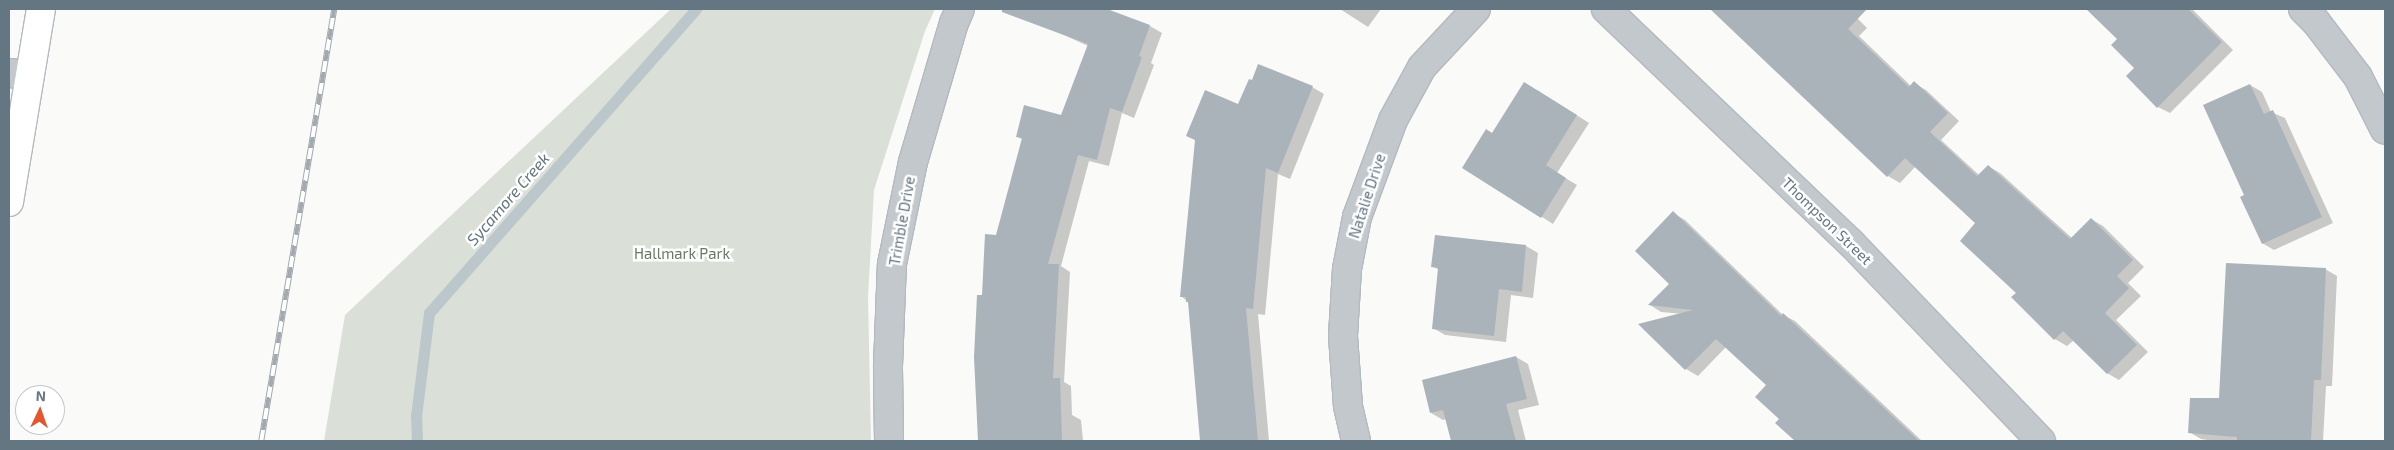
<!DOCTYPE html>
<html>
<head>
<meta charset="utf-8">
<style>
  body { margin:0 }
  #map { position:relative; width:2394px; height:450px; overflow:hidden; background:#fafaf8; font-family:"Exo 2",sans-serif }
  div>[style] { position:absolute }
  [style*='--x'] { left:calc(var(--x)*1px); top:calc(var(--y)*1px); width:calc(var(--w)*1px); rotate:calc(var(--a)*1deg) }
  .green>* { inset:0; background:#dadfd7 }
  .shadow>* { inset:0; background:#0003 }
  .stream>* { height:11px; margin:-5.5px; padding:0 5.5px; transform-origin:5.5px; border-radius:5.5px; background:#bbc7cb }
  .building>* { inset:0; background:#aab3b9 }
  .roads { filter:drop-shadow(1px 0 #b3babf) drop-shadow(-1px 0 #b3babf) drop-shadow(0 1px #b3babf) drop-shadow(0 -1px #b3babf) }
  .street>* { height:28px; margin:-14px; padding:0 14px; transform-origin:14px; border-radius:14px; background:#c3c8cc }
  .secondary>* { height:28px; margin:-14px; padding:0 14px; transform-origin:14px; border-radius:14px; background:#fff }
  .rail>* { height:5.5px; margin-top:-2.75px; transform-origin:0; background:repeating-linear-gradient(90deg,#fff 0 11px,#a2aab0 0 22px); box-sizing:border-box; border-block:1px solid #a2aab0 }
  span { translate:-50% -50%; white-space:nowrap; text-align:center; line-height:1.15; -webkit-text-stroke:5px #fff; paint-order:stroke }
  .street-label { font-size:15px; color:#657683 }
  .park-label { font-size:15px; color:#687a64 }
  .water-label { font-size:16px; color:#60757c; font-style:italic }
  .frame { position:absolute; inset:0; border:10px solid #657683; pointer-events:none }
  .north { position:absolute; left:15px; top:385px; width:50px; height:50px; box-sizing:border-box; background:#fff; border:1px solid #c1c8cd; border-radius:50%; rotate:3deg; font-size:14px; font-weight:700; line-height:20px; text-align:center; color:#657683 }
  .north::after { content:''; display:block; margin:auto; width:18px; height:22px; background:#e4572e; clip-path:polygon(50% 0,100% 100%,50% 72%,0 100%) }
</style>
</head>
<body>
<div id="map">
  <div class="green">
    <div style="clip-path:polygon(671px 9px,935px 9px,925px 31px,874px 190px,868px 297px,871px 441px,324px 441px,345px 315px)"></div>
  </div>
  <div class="shadow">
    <div style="clip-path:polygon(1061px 9px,1103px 9px,1150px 26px,1162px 33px,1151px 63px,1154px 65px,1134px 118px,1122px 113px,1109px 166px,1089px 161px,1061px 266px,1070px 272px,1064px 382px,1071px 386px,1072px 415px,1081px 420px,1083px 441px,979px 441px,975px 357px,983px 297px,1023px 140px,1017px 136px,1062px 116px,1088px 46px,1053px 30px)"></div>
    <div style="clip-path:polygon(1340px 9px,1381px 9px,1368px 27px)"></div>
    <div style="clip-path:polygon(1716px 9px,1865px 9px,1857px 18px,1867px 28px,1859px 36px,1911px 86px,1914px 83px,1926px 90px,1959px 121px,1941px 140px,1979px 175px,1988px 166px,2000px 173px,2072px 238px,2091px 219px,2103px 226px,2144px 267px,2128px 283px,2141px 296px,2116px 320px,2148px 352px,2119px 380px,2107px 373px,2074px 340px,2067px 346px,2055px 339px,2013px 297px,2018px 293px,1977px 223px,1916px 166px,1900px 183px,1888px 176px,1714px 11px)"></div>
    <div style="clip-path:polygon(2087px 9px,2192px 9px,2233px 50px,2170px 113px,2158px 107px,2118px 39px)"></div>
    <div style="clip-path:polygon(2250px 85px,2262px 92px,2271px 112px,2285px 118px,2333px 223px,2274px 250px,2262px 243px,2246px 196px)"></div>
    <div style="clip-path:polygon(1312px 87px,1324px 94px,1290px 179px,1278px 174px,1265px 315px,1258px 314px,1269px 441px,1201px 441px,1189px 303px,1181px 296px,1197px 141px,1188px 136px,1239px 105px)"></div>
    <div style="clip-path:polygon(1537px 90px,1589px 123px,1557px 173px,1577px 185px,1553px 224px,1542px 217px,1493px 134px)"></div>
    <div style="clip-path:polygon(1673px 213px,1685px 220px,1783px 315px,1795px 321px,1922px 441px,1797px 441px,1777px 423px,1781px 419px,1768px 385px,1726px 347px,1698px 376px,1686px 369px,1641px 325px,1683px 314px,1661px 312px,1650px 305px,1670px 284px)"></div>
    <div style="clip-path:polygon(1436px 236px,1526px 246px,1538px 253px,1533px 298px,1511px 295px,1506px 342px,1445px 335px,1433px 328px,1439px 270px,1433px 266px)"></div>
    <div style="clip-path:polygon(2325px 269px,2337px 276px,2332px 386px,2326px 386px,2323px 441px,2214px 441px,2201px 439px,2189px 432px,2220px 399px)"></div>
    <div style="clip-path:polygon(1516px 357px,1528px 364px,1539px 405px,1518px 410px,1526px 441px,1452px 441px,1446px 419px,1443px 420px,1431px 413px)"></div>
  </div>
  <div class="stream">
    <div style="--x:417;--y:441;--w:25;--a:-92"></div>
    <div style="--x:416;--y:416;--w:104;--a:-82.8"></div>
    <div style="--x:429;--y:313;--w:405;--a:-48.7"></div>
  </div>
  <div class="building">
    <div style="clip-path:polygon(1002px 9px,1107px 9px,1150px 25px,1139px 56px,1142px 57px,1122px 112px,1110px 108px,1097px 160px,1078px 155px,1048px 264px,1059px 264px,1053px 378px,1060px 378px,1062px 441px,978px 441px,974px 357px,977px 295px,982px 295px,985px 234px,996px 235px,1022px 138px,1016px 137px,1024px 105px,1061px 115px,1088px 44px,1002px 12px)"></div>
    <div style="clip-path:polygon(1710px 9px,1867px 9px,1848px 29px,1909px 87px,1914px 81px,1948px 113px,1930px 132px,1977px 176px,1988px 165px,2070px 239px,2091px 218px,2133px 260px,2117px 276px,2129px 288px,2105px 313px,2137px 345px,2107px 374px,2063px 331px,2054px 340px,2011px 297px,2016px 293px,1960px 241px,1975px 223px,1905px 158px,1887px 177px)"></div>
    <div style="clip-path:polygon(2086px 9px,2188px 9px,2222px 42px,2157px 108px,2126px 76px,2134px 68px,2111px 45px,2117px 39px)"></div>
    <div style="clip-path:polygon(1258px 64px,1313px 86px,1278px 173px,1266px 168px,1253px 309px,1246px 308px,1258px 441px,1200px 441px,1188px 302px,1186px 302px,1186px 297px,1180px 297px,1195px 140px,1186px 136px,1205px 90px,1238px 104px,1249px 79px,1252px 80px)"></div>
    <div style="clip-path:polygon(1524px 82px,1577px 115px,1546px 165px,1566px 178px,1541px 218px,1462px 168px,1486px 129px,1492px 133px)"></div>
    <div style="clip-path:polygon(2250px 84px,2264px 114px,2273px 110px,2322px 217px,2262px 244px,2240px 197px,2244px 195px,2203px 105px)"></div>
    <div style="clip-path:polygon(1673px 211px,1781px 316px,1783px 313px,1919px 441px,1795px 441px,1775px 423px,1779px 419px,1755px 397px,1766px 385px,1716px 339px,1685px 370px,1638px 324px,1693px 310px,1648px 305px,1669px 284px,1635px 251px)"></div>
    <div style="clip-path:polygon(1435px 235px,1526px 245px,1522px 292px,1499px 289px,1494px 336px,1432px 329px,1438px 268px,1431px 267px)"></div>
    <div style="clip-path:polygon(2226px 263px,2326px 268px,2321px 380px,2314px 380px,2311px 441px,2237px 441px,2237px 437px,2188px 433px,2190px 398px,2219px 398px)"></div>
    <div style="clip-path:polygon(1516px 356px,1527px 399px,1506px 404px,1516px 441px,1451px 441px,1443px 410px,1430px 413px,1422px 380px)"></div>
  </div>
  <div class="roads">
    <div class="street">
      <div style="--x:1606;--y:9;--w:339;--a:43.7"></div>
      <div style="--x:1851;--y:243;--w:274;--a:46.2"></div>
      <div style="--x:2303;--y:9;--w:18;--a:45"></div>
      <div style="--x:2316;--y:22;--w:69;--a:52.6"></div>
      <div style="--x:2358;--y:77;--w:59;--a:63"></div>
      <div style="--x:9;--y:73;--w:21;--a:5"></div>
      <div style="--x:889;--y:441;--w:75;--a:-90.8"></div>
      <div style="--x:888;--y:366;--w:102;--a:-87.8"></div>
      <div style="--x:892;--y:264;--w:104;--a:-78.4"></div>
      <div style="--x:913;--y:162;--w:145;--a:-73.6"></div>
      <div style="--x:954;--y:23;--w:15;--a:-67"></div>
      <div style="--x:1356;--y:441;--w:36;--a:-103"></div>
      <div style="--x:1348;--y:406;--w:70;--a:-94.1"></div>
      <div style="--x:1343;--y:336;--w:67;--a:-86.6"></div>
      <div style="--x:1347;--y:269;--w:53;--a:-79.1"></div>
      <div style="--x:1357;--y:217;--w:103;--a:-69.6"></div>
      <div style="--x:1393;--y:120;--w:60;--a:-61.3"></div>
      <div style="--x:1422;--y:67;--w:79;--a:-47"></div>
    </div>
    <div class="secondary">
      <div style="--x:9;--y:202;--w:196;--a:-80.6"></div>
    </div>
  </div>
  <div class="rail">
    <div style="--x:261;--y:441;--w:438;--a:-80.4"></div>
  </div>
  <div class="street-label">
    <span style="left:1367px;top:196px;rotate:-72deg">Natalie Drive</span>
    <span style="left:902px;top:221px;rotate:-80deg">Trimble Drive</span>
    <span style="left:1827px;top:221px;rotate:44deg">Thompson Street</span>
  </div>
  <div class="park-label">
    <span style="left:682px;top:254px">Hallmark Park</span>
  </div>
  <div class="water-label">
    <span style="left:508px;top:199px;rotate:-49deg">Sycamore Creek</span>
  </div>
  <div class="frame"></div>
  <div class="north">N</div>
</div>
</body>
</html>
